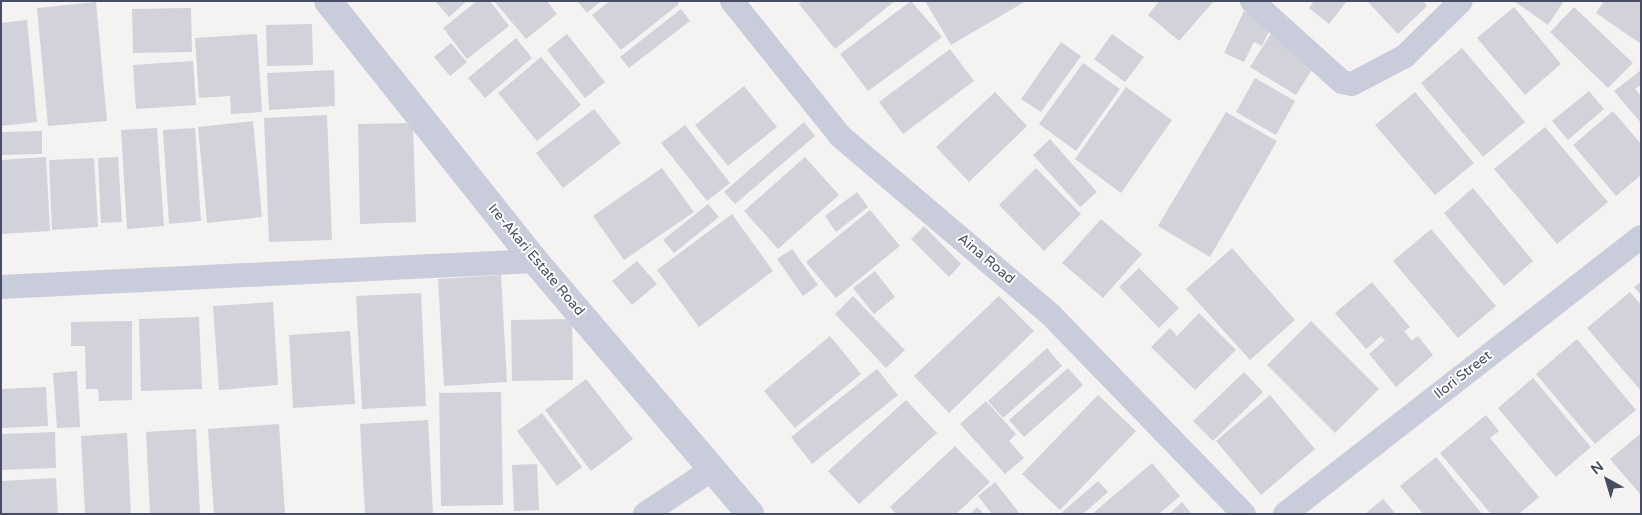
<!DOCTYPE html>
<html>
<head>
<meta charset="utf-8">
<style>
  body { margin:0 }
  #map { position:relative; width:1642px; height:515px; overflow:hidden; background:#f5f3f2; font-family:"Varela Round",sans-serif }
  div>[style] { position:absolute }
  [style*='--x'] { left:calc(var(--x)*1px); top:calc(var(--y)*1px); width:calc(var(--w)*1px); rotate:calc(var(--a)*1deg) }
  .building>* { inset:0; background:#d1d2da }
  .minor>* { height:24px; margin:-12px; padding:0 12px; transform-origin:12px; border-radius:12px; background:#c8ccdb }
  .tertiary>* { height:28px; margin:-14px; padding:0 14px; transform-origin:14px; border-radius:14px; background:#c8ccdb }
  span { translate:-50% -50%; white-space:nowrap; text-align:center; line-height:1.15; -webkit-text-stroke:4px #fff; paint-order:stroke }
  .street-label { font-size:14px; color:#474d62 }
  .frame { position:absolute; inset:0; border:2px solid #474d62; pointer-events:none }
  .north { position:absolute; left:1582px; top:455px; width:50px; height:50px; -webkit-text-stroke:4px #fff; paint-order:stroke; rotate:321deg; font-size:14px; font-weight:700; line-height:20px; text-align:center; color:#474d62 }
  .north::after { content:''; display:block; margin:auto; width:18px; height:22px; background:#474d62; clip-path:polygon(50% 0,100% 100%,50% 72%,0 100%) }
</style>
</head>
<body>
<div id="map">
  <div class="building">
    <div style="clip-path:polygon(435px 1px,467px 1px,449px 17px)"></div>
    <div style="clip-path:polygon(477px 1px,490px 1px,509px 26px,467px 59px,443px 28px)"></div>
    <div style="clip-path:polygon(494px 1px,547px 1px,557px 14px,526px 39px)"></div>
    <div style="clip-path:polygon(577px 1px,601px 1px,587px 13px)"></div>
    <div style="clip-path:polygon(610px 1px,677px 1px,679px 4px,621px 50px,592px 15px)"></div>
    <div style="clip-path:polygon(802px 1px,895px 1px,835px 49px,799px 4px)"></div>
    <div style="clip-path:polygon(911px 1px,942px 37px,868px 91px,840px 54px)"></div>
    <div style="clip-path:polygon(925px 1px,1026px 1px,951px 45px)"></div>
    <div style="clip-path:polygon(1159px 1px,1214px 1px,1179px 41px,1148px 15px)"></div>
    <div style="clip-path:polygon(1314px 1px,1347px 1px,1329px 24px,1309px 8px)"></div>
    <div style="clip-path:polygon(1367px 1px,1423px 1px,1427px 6px,1398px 34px)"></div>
    <div style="clip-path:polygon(1514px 1px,1564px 1px,1548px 25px)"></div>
    <div style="clip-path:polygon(1604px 1px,1641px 1px,1641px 44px,1596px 13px)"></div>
    <div style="clip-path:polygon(96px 2px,107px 121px,48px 126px,37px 8px)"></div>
    <div style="clip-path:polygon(1514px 7px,1561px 64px,1525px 95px,1477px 38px)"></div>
    <div style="clip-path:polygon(1574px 7px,1633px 63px,1608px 88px,1550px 32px)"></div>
    <div style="clip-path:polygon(191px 8px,192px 52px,133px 53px,132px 9px)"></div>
    <div style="clip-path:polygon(681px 9px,690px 21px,629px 68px,620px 57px)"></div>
    <div style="clip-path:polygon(1244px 11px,1272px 25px,1262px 46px,1254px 42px,1244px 62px,1224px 53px)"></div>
    <div style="clip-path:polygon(27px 20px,37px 122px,1px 126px,1px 23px)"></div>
    <div style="clip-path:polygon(312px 24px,313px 65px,267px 66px,266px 25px)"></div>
    <div style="clip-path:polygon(1272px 32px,1318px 60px,1296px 95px,1250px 67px)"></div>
    <div style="clip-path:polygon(257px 34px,262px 112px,231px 114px,230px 96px,199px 98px,195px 38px)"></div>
    <div style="clip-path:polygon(567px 34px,605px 82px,585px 98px,547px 50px)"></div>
    <div style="clip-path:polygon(1112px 34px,1144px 57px,1125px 82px,1094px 59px)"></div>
    <div style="clip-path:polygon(516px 38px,532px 58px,485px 98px,468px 78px)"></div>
    <div style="clip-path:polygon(1061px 42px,1081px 56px,1041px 112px,1021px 99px)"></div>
    <div style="clip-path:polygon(451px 43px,467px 62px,450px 76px,434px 57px)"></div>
    <div style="clip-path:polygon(1462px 48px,1525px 122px,1483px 157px,1421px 83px)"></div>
    <div style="clip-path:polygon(950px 49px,974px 81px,903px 134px,879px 102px)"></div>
    <div style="clip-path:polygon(541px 57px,581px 105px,537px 141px,498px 93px)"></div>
    <div style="clip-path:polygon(193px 61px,196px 105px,136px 109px,133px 65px)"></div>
    <div style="clip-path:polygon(1083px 63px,1120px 89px,1076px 151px,1039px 124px)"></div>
    <div style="clip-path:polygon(334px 70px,335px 106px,269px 110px,267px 73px)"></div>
    <div style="clip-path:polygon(1641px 70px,1641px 85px,1635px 89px,1641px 96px,1641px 123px,1614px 91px)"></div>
    <div style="clip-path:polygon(1255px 78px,1295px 101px,1276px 135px,1236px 112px)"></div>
    <div style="clip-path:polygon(744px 86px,777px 127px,728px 166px,695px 125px)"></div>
    <div style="clip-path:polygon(1126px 87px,1172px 120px,1121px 193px,1075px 159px)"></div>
    <div style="clip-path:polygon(1589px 91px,1604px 109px,1568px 140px,1552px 121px)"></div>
    <div style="clip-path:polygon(995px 92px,1027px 126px,969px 182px,936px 147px)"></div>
    <div style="clip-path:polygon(1415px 92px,1474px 163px,1435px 195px,1375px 125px)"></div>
    <div style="clip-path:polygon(594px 109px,621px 143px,563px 188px,536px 153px)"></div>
    <div style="clip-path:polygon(1613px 111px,1641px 144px,1641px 175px,1616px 196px,1573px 145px)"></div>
    <div style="clip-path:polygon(1226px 112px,1277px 141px,1210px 257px,1158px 226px)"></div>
    <div style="clip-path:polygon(327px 115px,332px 240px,269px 242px,264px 118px)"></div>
    <div style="clip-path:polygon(253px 121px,262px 217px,207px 223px,198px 127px)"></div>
    <div style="clip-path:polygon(804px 122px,815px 136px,735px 204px,724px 192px)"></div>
    <div style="clip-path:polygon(413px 123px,416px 222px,360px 224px,358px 124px)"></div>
    <div style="clip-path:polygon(685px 125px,730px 183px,707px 201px,661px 143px)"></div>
    <div style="clip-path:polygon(1545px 127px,1608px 202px,1557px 244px,1494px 169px)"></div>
    <div style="clip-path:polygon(157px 128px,164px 226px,127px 229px,121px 130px)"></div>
    <div style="clip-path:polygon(195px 128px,201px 221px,169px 224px,163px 130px)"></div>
    <div style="clip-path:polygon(42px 131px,42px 154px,1px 155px,1px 132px)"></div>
    <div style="clip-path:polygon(1050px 139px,1097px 192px,1080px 207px,1033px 155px)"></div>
    <div style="clip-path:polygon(46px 157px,50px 231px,1px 234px,1px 160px)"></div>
    <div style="clip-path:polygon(118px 157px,122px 222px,101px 223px,98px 158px)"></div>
    <div style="clip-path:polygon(805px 157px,839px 195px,778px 249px,744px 211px)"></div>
    <div style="clip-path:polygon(94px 158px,98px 227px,52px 230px,49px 160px)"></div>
    <div style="clip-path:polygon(662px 168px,694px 212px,624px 260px,593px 216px)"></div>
    <div style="clip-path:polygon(1036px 168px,1081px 214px,1044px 251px,999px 205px)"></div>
    <div style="clip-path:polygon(1473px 188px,1533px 261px,1504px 286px,1444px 213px)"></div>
    <div style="clip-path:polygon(857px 192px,868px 207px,836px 232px,825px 216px)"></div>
    <div style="clip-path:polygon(708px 204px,719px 217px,674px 253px,663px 240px)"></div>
    <div style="clip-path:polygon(870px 210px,900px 246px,836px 298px,806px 262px)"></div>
    <div style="clip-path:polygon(732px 214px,773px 271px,699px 327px,657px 270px)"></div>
    <div style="clip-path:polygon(1101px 219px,1142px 254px,1103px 298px,1062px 263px)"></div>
    <div style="clip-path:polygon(924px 226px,961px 264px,949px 277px,911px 239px)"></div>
    <div style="clip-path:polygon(1431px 229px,1496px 306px,1458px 338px,1393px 261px)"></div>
    <div style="clip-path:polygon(1232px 248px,1295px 320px,1250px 360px,1186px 289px)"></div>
    <div style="clip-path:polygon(792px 249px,818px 285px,803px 296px,777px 259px)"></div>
    <div style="clip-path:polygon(637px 261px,657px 284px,632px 305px,612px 281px)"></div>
    <div style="clip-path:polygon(1139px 268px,1179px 308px,1159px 328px,1119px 287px)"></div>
    <div style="clip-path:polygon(875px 271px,895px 297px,874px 314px,853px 288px)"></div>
    <div style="clip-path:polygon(501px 275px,507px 382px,444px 386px,438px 279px)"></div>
    <div style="clip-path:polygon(1372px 282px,1410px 327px,1404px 331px,1412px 341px,1418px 336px,1433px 355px,1396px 387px,1369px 354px,1385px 340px,1381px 336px,1366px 349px,1335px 313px)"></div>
    <div style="clip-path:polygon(1641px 282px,1641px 295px,1634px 287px)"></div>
    <div style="clip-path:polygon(1630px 292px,1641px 305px,1641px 391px,1587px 328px)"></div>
    <div style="clip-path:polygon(421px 293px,426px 406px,362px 409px,356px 296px)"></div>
    <div style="clip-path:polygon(853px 296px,905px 350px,886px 368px,835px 314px)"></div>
    <div style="clip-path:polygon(999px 296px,1034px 331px,949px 413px,914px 376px)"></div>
    <div style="clip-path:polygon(273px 302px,278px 385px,219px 390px,213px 306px)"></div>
    <div style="clip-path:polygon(1199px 313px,1236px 350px,1195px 390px,1151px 347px,1170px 328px,1177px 336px)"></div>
    <div style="clip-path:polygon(199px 317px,202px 389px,141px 391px,139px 319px)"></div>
    <div style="clip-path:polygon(572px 319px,573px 380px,512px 381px,511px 320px)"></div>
    <div style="clip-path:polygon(132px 321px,132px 400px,99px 401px,98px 389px,86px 389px,85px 346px,71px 346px,71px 322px)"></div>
    <div style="clip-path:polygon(1311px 321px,1379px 389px,1335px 433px,1267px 365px)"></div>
    <div style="clip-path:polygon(350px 331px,355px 404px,293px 408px,289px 335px)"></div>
    <div style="clip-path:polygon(830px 336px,861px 374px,795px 428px,764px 391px)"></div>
    <div style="clip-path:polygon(1577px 339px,1636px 410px,1595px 444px,1536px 374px)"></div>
    <div style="clip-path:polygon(1047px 348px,1062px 366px,1003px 418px,988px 401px)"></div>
    <div style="clip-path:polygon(1068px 368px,1083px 385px,1024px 437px,1009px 420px)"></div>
    <div style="clip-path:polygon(877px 369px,898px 395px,812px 464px,791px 437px)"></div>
    <div style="clip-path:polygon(77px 371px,80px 427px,57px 428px,53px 373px)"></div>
    <div style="clip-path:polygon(1244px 372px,1263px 392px,1213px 441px,1193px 421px)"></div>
    <div style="clip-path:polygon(1533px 378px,1591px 447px,1556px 477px,1498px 408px)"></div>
    <div style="clip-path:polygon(586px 379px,633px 439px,591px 471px,545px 410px)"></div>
    <div style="clip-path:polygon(46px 387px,48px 426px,1px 428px,1px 389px)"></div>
    <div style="clip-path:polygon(501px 392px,503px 505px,441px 506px,439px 393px)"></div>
    <div style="clip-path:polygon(1098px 395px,1136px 431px,1060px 510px,1022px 474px)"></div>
    <div style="clip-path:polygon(1270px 395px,1315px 449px,1261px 495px,1216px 441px)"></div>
    <div style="clip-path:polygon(906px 400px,937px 433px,859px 504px,828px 471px)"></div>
    <div style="clip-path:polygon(986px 401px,1016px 434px,1009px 441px,1024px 458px,1005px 474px,960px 424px)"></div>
    <div style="clip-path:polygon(542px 413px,582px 467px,557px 486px,517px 431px)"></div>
    <div style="clip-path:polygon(1486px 415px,1499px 431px,1490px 438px,1539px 497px,1519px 514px,1491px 514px,1440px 453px)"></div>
    <div style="clip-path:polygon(428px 420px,433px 514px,365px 514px,360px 424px)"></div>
    <div style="clip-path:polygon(279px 424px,285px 514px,214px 514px,208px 429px)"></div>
    <div style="clip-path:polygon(196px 429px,200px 514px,150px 514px,146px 432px)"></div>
    <div style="clip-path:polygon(55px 432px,56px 468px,1px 470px,1px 434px)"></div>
    <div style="clip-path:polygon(127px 433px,131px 514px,85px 514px,81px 436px)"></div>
    <div style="clip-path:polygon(1641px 433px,1641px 495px,1610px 459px)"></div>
    <div style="clip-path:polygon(955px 446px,990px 482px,956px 514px,896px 514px,890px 507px)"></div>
    <div style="clip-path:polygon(1436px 457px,1482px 514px,1423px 514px,1400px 486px)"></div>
    <div style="clip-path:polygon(1152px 463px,1180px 496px,1159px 514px,1092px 514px)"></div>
    <div style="clip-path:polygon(537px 464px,539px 510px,514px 511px,512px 465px)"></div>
    <div style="clip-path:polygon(56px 478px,58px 514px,1px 514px,1px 481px)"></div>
    <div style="clip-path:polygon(1098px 481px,1108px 492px,1083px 514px,1060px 514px)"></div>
    <div style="clip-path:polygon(995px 482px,1020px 514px,992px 514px,978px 496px)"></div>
    <div style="clip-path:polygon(1383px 499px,1396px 514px,1365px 514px)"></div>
    <div style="clip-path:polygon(1182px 502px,1192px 514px,1169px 514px)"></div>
    <div style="clip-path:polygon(977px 507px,984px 514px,970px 514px)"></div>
  </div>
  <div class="minor">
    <div style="--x:732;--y:1;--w:173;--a:51.3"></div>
    <div style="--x:840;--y:136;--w:277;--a:40.3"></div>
    <div style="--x:1051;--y:315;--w:277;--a:45.9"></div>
    <div style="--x:1252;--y:1;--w:121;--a:42"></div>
    <div style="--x:1342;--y:82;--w:10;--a:11"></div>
    <div style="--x:1352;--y:84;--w:60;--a:-27.8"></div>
    <div style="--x:1405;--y:56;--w:78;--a:-44.5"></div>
    <div style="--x:1;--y:287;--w:535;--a:-2.79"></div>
    <div style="--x:645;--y:514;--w:83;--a:-33.7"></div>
    <div style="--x:1285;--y:514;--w:451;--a:-37.9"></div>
  </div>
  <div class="tertiary">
    <div style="--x:328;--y:1;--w:332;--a:51.5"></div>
    <div style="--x:535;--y:261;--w:332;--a:49.6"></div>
  </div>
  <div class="street-label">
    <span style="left:986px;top:259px;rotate:40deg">Aina Road</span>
    <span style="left:536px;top:260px;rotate:50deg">Ire-Akari Estate Road</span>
    <span style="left:1463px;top:375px;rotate:-38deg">Ilori Street</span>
  </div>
  <div class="frame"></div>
  <div class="north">N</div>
</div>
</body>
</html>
